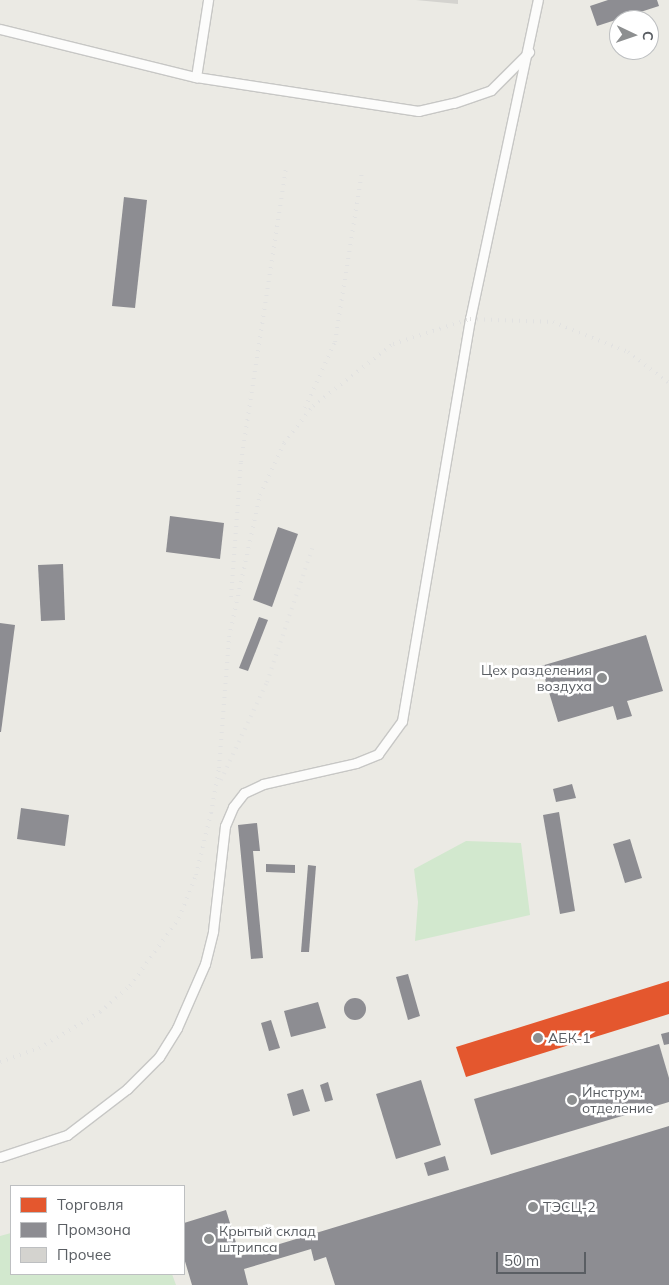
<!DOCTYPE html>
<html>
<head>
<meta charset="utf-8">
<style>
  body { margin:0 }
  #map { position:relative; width:669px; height:1285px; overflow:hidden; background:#ebeae4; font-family:Mulish,sans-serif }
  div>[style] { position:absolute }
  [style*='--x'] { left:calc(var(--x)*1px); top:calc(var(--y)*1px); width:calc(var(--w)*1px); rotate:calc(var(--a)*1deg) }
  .green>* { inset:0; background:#d2e8ce }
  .shops>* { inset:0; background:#e4572e }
  .industry>* { inset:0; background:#8d8d92 }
  .round { border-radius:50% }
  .building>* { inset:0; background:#d4d3cf }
  .roads { filter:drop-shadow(1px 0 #c7c7c5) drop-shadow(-1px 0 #c7c7c5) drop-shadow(0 1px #c7c7c5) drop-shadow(0 -1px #c7c7c5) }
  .minor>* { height:9px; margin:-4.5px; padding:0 4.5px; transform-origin:4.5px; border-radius:4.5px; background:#fcfcfb }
  .rail>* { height:4px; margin-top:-2px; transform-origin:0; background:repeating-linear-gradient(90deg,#e2e2e1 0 1px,transparent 0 7px) }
  .dots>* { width:14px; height:14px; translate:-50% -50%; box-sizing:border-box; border:2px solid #fff; border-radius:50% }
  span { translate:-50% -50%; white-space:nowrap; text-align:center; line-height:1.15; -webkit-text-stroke:5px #fff; paint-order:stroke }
  .poi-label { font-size:14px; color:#5a5e63 }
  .right { translate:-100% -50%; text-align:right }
  .left { translate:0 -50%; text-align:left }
  .legend { position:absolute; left:10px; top:1185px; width:175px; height:90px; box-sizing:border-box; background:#fff; border:1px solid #bdbfc1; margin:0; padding:6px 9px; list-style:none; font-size:15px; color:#5a5e63 }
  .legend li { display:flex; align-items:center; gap:10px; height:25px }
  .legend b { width:25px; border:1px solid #bdbfc1 }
  .north { position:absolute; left:609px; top:10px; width:50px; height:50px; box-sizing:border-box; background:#fff; border:1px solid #bdbfc1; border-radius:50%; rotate:93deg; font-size:14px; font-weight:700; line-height:20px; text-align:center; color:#5a5e63 }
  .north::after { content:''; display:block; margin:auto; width:18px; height:22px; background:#8d8f90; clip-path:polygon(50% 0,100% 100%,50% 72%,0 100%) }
  .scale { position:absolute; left:496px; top:1252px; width:90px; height:22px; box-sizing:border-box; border:2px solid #5a5e63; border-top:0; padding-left:6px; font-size:15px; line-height:18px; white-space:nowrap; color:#5a5e63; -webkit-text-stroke:4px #fff; paint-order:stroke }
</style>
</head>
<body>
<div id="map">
  <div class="green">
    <div style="clip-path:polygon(466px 841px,521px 843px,530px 915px,415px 941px,418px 902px,414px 869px)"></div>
    <div style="clip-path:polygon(11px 1233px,11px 1274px,172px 1274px,176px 1285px,0 1285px,0 1236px)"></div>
  </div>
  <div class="shops">
    <div style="clip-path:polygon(669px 981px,669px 1014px,466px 1077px,456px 1047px)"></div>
  </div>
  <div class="industry">
    <div style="clip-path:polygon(608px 0,657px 0,659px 6px,597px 26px,590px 6px)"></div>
    <div style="clip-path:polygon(124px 197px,147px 200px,135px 308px,112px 306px)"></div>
    <div style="clip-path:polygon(170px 516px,224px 523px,220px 559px,166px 552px)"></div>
    <div style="clip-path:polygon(278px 527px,298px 534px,272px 607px,253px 600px)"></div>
    <div style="clip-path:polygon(63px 564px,65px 620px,41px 621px,38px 565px)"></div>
    <div style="clip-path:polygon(259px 617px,268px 620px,248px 671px,239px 668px)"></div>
    <div style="clip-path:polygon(0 623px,15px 625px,1px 732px,0 732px)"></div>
    <div style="clip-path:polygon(646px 635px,663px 691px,627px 701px,632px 716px,617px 720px,613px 706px,558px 722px,541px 666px)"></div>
    <div style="clip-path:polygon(572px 784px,576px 798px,556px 802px,553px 789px)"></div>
    <div style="clip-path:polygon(21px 808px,69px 815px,65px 846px,17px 839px)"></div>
    <div style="clip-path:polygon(559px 812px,575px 911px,560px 914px,543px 815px)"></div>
    <div style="clip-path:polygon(257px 823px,260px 851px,253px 851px,263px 958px,251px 959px,238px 825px)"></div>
    <div style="clip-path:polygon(630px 839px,642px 878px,625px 883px,613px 844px)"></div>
    <div style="clip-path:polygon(266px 864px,295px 865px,295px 873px,266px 872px)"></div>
    <div style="clip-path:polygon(308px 865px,316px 866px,309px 952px,301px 952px)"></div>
    <div style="clip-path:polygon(408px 974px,420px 1016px,408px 1020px,396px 977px)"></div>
    <div class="round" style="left:344px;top:998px;width:22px;height:22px"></div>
    <div style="clip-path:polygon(318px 1002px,326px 1028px,291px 1037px,284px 1011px)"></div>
    <div style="clip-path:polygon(271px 1020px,280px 1048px,269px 1051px,261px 1023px)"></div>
    <div style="clip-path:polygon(669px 1032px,669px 1044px,664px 1045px,661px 1034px)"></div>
    <div style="clip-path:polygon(659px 1044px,669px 1078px,669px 1102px,491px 1155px,474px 1099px)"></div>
    <div style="clip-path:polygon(421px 1080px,441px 1145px,396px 1159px,376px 1094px)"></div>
    <div style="clip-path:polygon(328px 1082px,333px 1100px,325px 1102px,320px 1085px)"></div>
    <div style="clip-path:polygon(303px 1089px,310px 1111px,293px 1116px,287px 1094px)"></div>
    <div style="clip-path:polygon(669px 1126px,669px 1285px,335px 1285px,326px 1257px,314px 1261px,311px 1249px,244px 1269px,248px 1285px,192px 1285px,184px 1258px,184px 1223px,226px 1210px,240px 1256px)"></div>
    <div style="clip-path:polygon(445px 1156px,449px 1170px,428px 1176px,424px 1163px)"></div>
  </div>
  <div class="building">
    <div style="clip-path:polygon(416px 0,458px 0,458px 4px)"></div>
  </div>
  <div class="roads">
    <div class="minor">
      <div style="--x:0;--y:29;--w:202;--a:13.8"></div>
      <div style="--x:196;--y:77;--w:225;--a:8.7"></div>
      <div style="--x:418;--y:111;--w:37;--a:-13"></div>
      <div style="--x:454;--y:103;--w:39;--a:-19"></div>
      <div style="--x:491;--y:90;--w:54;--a:-45"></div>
      <div style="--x:196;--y:77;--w:78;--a:-81.1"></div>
      <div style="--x:0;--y:1157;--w:71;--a:-18.2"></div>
      <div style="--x:67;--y:1135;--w:76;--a:-37.5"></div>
      <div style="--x:127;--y:1089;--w:45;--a:-45"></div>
      <div style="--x:159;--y:1057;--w:34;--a:-58"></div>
      <div style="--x:177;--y:1028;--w:70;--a:-66.4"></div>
      <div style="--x:205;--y:964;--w:34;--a:-76"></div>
      <div style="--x:213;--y:931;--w:106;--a:-83.5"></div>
      <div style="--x:225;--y:826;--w:21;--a:-67"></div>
      <div style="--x:233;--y:807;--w:18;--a:-52"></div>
      <div style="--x:244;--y:793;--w:21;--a:-25"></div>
      <div style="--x:263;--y:784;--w:95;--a:-12.7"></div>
      <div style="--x:356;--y:763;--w:24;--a:-22"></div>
      <div style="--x:378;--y:754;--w:41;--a:-54"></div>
      <div style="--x:402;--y:721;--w:408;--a:-80.4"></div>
      <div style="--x:470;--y:319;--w:326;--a:-78"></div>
    </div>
  </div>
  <div class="rail">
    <div style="--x:305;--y:408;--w:72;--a:-65.6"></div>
    <div style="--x:335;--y:342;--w:173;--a:-81"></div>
    <div style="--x:231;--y:597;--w:135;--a:-85.8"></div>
    <div style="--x:241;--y:462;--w:297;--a:-81.3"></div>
    <div style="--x:221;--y:780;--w:108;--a:-64.9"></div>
    <div style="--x:267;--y:682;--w:144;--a:-71.3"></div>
    <div style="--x:0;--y:1062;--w:41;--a:-19.7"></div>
    <div style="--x:39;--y:1048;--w:71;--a:-30.5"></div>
    <div style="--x:100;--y:1012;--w:40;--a:-41"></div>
    <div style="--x:130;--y:986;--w:84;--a:-54.2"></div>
    <div style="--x:179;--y:918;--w:46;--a:-68.4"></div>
    <div style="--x:196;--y:875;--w:64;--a:-76.4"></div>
    <div style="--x:211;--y:813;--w:46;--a:-79.9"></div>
    <div style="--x:219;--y:768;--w:131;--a:-85.6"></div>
    <div style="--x:229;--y:637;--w:145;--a:-77.7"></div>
    <div style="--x:260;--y:495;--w:57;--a:-65.2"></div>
    <div style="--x:284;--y:443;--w:47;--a:-51.9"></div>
    <div style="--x:313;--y:406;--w:101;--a:-37.8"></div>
    <div style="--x:393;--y:344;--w:81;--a:-18"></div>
    <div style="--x:470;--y:319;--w:83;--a:2.1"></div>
    <div style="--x:553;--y:322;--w:81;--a:21.8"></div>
    <div style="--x:628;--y:352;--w:51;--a:37.1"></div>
  </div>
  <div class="dots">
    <div style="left:602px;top:678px;background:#8d8f90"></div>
    <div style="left:538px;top:1038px;background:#8d8f90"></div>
    <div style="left:572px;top:1100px;background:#8d8f90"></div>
    <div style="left:533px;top:1207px;background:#8d8f90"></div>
    <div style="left:209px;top:1239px;background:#8d8f90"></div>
  </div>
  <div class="poi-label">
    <span class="right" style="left:592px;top:678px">Цех разделения<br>воздуха</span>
    <span class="left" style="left:548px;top:1038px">АБК-1</span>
    <span class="left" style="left:582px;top:1100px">Инструм.<br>отделение</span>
    <span class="left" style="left:543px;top:1207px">ТЭСЦ-2</span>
    <span class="left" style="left:219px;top:1239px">Крытый склад<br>штрипса</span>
  </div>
  <ul class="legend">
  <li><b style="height:14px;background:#e4572e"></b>Торговля</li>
  <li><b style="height:14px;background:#8d8d92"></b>Промзона</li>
  <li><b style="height:14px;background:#d4d3cf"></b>Прочее</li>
  </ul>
  <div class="north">С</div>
  <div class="scale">50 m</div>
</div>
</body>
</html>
